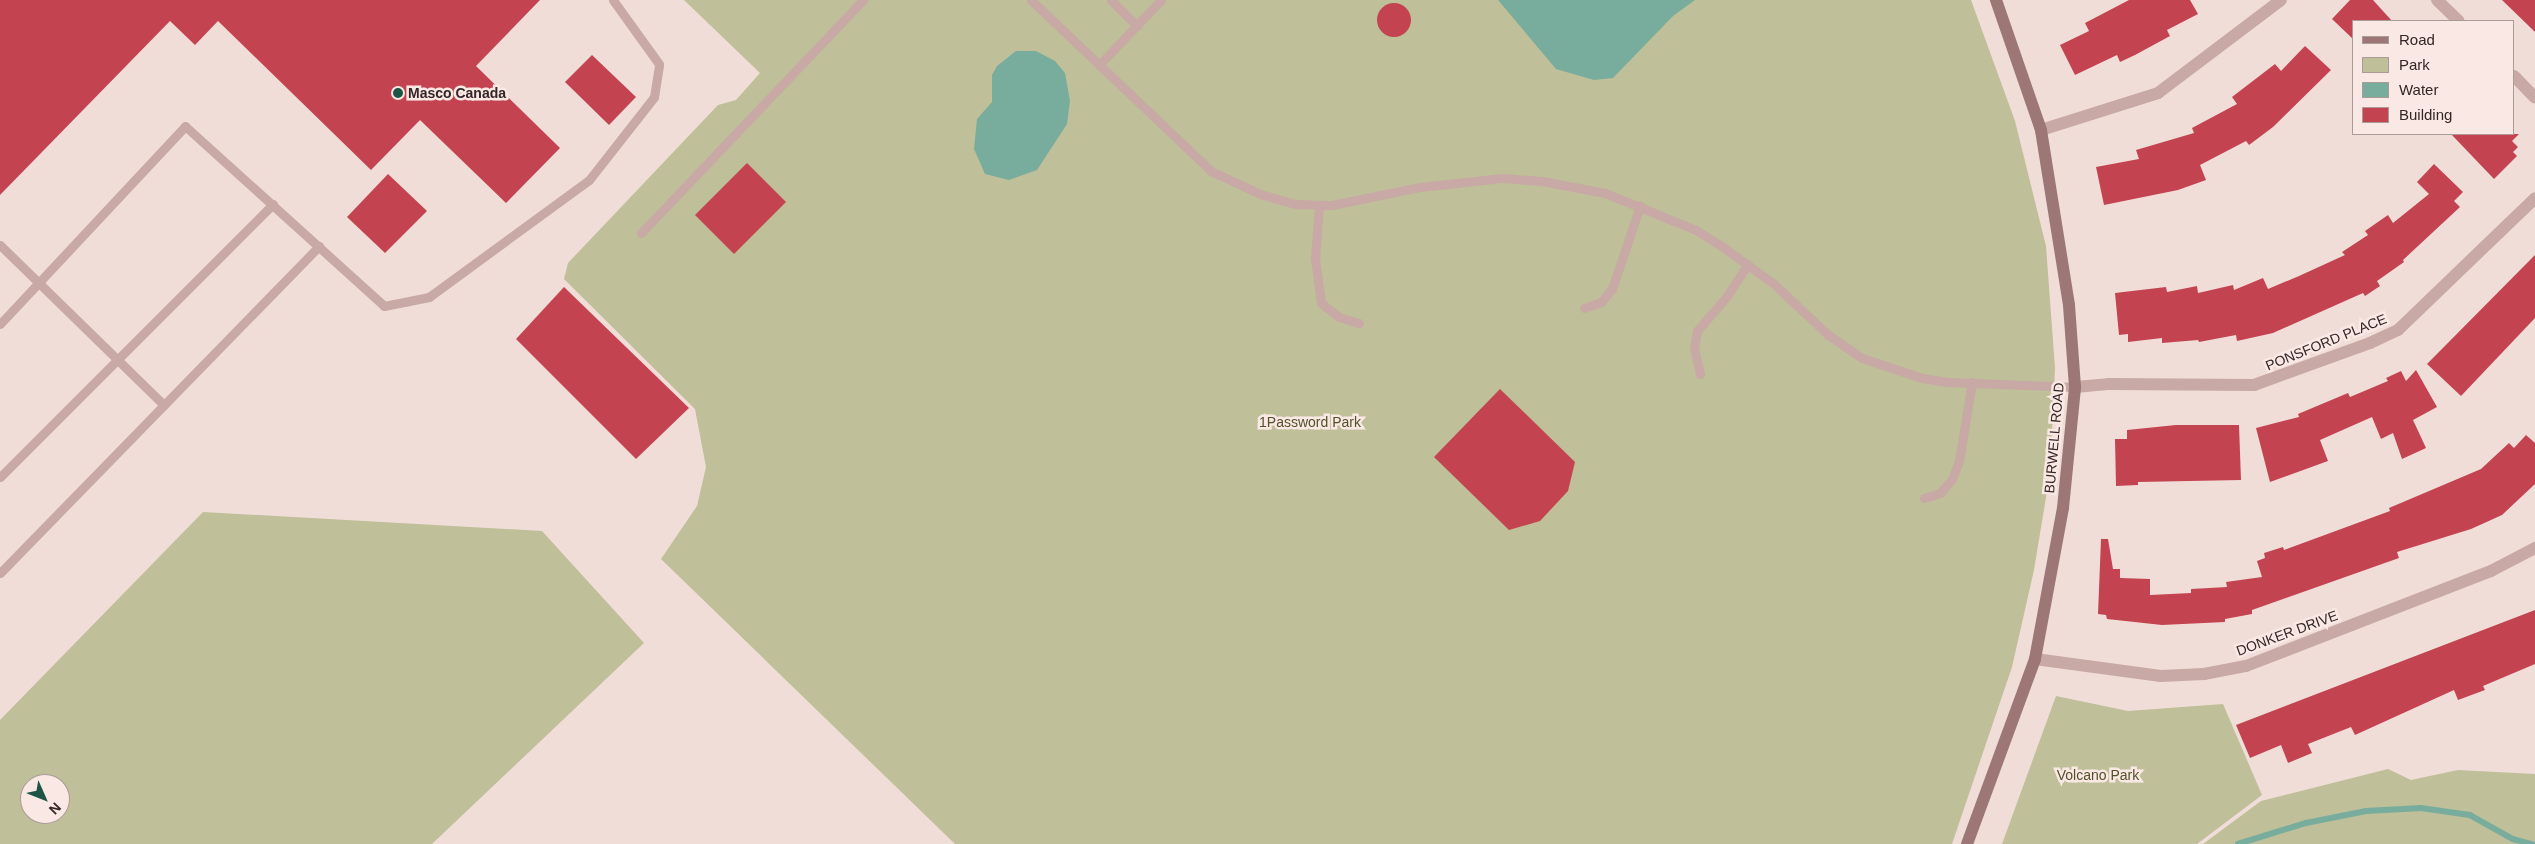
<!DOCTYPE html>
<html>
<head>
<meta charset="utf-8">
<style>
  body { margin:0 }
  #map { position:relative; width:2535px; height:844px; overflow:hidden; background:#f1ddd8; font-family:Helvetica,sans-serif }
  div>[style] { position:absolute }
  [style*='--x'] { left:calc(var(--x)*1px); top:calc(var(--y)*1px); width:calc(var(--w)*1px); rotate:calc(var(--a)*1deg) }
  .green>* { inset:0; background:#bfbf99 }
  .water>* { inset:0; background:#78ad9d }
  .stream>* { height:5.5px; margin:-2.75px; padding:0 2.75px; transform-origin:2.75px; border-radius:2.75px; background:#78ad9d }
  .building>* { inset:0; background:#c44350 }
  .round { border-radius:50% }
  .lane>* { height:9px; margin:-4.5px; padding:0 4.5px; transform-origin:4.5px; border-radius:4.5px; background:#c8a9a5 }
  .street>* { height:12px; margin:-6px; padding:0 6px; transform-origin:6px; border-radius:6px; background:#c8a9a5 }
  .secondary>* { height:12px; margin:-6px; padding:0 6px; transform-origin:6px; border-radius:6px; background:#9c7776 }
  .dots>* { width:14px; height:14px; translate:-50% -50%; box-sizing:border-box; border:2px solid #f9e8e4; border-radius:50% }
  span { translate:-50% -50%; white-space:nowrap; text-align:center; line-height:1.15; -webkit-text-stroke:5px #f9e8e4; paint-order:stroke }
  .poi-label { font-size:14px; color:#342626; font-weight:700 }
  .left { translate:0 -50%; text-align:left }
  .street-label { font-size:14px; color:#342626 }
  .park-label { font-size:14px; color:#51522a }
  .legend { position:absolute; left:2352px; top:20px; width:162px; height:115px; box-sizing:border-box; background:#f9e8e4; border:1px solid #aa9a98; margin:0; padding:6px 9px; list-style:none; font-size:15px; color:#342626 }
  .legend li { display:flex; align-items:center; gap:10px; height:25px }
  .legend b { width:25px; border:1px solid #aa9a98 }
  .north { position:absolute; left:20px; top:774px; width:50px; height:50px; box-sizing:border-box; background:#f9e8e4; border:1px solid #aa9a98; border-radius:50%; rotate:134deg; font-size:14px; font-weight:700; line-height:20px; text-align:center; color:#342626 }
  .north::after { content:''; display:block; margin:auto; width:18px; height:22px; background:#1c5545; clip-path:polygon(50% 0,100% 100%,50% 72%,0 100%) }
</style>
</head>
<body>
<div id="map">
  <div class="green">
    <div style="clip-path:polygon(684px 0,1971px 0,2015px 121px,2046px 246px,2055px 368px,2050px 473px,2034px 570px,2012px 667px,1952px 844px,955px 844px,661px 559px,697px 506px,706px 467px,695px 409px,564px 279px,568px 263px,718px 105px,736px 100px,760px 73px)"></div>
    <div style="clip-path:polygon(evenodd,203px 512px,542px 531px,644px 643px,432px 844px,0 844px,0 720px,203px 512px,30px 784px,60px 784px,60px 814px,30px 814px,30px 784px)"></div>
    <div style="clip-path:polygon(2056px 696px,2128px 711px,2223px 704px,2262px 795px,2197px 844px,2002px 844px)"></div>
    <div style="clip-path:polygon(2388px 769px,2411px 780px,2458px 770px,2535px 774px,2535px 844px,2203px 844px,2261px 801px)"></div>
  </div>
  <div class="water">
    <div style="clip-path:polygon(1498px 0,1695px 0,1673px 16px,1613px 78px,1594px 80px,1556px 69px)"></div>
    <div style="clip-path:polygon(1016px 51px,1036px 51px,1055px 61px,1065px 73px,1070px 101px,1067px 124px,1037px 170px,1009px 180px,985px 174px,974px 149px,977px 119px,992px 102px,992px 75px,997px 66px)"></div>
  </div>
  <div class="stream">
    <div style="--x:2238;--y:844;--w:71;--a:-17.2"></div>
    <div style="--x:2306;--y:823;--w:61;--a:-11.3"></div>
    <div style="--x:2366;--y:811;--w:55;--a:-3.1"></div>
    <div style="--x:2421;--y:808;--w:49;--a:8.1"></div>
    <div style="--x:2470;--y:815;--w:49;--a:29.2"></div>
    <div style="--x:2513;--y:839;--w:20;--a:15"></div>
  </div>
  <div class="building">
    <div style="clip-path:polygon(0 0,540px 0,476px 66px,560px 148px,506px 203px,420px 120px,371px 170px,218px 21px,195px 45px,170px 21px,0 195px)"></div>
    <div style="clip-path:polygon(2129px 0,2190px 0,2198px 14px,2167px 30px,2170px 36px,2135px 55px,2120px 62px,2117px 55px,2075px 75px,2060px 45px,2089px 31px,2085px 23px)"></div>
    <div style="clip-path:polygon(2350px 0,2373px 0,2392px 21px,2354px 21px,2354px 40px,2332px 19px)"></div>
    <div style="clip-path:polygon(2502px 0,2535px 0,2535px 32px)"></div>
    <div class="round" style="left:1377px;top:3px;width:34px;height:34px"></div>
    <div style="clip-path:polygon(2305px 46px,2331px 70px,2273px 127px,2249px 145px,2246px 141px,2200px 165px,2206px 180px,2178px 190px,2104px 205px,2096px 167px,2139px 159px,2136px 150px,2194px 133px,2192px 128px,2237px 104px,2232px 97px,2275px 64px,2281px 71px)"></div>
    <div style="clip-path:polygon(592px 55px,636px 97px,609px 125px,565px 82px)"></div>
    <div style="clip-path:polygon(2451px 134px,2519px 134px,2512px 141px,2518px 147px,2513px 152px,2517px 156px,2494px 179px)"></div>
    <div style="clip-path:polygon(747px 163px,786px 202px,734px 254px,695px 215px)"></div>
    <div style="clip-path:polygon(2434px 164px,2463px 192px,2454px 201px,2460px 207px,2403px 260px,2404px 262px,2377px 281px,2380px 286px,2365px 296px,2363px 293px,2273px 333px,2237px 341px,2236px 335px,2199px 342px,2198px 340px,2162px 343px,2162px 338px,2128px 342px,2128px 334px,2119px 335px,2115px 293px,2166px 287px,2167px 292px,2197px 286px,2198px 293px,2233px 285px,2234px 290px,2263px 278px,2268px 289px,2299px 276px,2345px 255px,2342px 252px,2368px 235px,2365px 231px,2388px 215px,2393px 223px,2429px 194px,2417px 182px)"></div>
    <div style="clip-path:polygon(388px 174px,427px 211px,385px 253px,347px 217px)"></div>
    <div style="clip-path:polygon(2535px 255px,2535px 318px,2461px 396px,2427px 364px)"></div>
    <div style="clip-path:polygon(564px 287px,689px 408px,636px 459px,516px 339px)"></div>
    <div style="clip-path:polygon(2416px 370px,2437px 407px,2413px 420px,2426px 448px,2402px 459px,2393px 433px,2381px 439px,2372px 417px,2320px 440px,2328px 461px,2270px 482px,2256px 428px,2299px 417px,2298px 414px,2348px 393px,2350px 397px,2388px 381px,2386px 378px,2401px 371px,2406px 381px)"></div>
    <div style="clip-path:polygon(1500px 389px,1575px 462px,1568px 491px,1540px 521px,1509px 530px,1434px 457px)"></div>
    <div style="clip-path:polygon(2176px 425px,2239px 425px,2241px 480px,2138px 482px,2138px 485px,2116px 486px,2115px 439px,2127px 439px,2127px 430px)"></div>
    <div style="clip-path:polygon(2526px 435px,2535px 443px,2535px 484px,2502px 515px,2471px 529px,2397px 552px,2399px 558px,2252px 610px,2252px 614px,2225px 619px,2225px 622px,2162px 625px,2107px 619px,2106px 615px,2098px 614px,2101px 539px,2108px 539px,2113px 569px,2120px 569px,2120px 578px,2150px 579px,2150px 595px,2191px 593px,2191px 589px,2227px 587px,2226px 582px,2262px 577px,2257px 561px,2265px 558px,2264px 553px,2283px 547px,2284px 550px,2390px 511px,2389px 508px,2481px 469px,2509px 443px,2514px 448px)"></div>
    <div style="clip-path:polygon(2535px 610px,2535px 664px,2483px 686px,2485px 690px,2458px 700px,2454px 690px,2355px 735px,2351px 727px,2308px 744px,2312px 753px,2288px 763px,2281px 745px,2250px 758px,2236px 725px)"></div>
  </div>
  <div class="lane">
    <div style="--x:1031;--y:0;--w:248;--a:43.5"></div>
    <div style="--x:1211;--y:171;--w:54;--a:25.1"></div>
    <div style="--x:1260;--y:194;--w:37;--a:16"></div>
    <div style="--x:1296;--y:204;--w:36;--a:2"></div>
    <div style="--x:1332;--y:205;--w:90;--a:-11.6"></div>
    <div style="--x:1420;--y:187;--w:82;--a:-6.3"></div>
    <div style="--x:1502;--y:178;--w:40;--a:4.3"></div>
    <div style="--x:1542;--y:181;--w:64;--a:10.8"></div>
    <div style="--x:1605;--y:193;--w:98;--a:22.1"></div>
    <div style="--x:1696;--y:230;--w:28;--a:32"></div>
    <div style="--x:1720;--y:245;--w:67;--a:35.8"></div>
    <div style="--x:1774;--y:284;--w:73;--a:43.3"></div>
    <div style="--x:1827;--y:334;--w:42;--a:34.4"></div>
    <div style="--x:1862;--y:358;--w:63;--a:18.4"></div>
    <div style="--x:1922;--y:378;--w:24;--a:9"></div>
    <div style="--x:1946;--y:382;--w:129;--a:2.2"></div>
    <div style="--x:1111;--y:0;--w:37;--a:45"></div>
    <div style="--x:1099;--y:65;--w:90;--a:-46.4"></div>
    <div style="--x:1319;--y:206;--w:52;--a:94.4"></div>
    <div style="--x:1315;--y:258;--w:45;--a:82.4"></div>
    <div style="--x:1321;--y:303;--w:23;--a:38"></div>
    <div style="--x:1339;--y:317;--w:21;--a:17"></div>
    <div style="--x:641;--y:233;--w:322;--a:-46.4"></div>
    <div style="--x:0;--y:245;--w:229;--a:44.3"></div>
    <div style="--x:1584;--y:308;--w:18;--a:-19"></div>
    <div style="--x:1601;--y:302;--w:17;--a:-50"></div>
    <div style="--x:1612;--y:289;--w:88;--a:-71.4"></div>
    <div style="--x:0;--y:324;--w:271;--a:-46.9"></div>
    <div style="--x:185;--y:126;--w:268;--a:42.1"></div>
    <div style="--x:384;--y:306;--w:46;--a:-11.3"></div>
    <div style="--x:429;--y:297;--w:198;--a:-36.2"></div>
    <div style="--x:589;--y:180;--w:105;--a:-51.9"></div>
    <div style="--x:654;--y:97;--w:33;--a:-81"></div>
    <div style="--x:659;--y:64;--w:79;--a:-125.7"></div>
    <div style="--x:1700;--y:374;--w:27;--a:-103"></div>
    <div style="--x:1694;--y:348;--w:17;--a:-80"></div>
    <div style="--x:1697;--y:331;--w:46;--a:-49.4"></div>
    <div style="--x:1727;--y:296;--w:38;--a:-57"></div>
    <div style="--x:0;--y:477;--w:386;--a:-45"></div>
    <div style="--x:1924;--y:498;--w:17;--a:-17"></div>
    <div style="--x:1940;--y:493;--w:18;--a:-49"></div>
    <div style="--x:1952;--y:479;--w:19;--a:-69"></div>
    <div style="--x:1959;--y:461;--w:80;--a:-80.7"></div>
    <div style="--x:0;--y:573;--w:457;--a:-45.7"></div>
  </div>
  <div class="street">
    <div style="--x:2437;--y:0;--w:30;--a:44"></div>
    <div style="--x:2514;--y:76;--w:30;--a:46"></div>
    <div style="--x:2041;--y:130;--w:123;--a:-17.5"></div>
    <div style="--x:2158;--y:93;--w:154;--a:-37.1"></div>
    <div style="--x:2075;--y:387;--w:33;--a:-5"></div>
    <div style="--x:2108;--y:384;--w:146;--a:0.4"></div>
    <div style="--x:2254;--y:385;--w:123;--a:-19.9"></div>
    <div style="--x:2370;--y:343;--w:31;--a:-25"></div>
    <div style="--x:2398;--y:330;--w:190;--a:-43.9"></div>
    <div style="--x:2035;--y:659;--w:127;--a:7.7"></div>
    <div style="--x:2161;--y:676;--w:43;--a:-2.7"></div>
    <div style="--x:2204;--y:674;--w:43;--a:-10.8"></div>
    <div style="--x:2246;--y:666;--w:263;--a:-21.2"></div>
    <div style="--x:2491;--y:571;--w:50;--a:-27.6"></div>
  </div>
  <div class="secondary">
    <div style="--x:1967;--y:844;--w:197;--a:-69.8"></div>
    <div style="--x:2035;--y:659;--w:154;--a:-79.5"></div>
    <div style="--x:2063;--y:508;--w:122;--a:-84.3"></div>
    <div style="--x:2075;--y:387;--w:82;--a:-94.2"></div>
    <div style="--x:2069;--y:305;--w:177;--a:-99.1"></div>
    <div style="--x:2041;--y:130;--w:138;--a:-109.1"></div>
  </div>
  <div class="dots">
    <div style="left:398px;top:93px;background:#1c5545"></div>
  </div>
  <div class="poi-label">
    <span class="left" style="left:408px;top:93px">Masco Canada</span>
  </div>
  <div class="street-label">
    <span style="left:2326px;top:342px;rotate:-22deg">PONSFORD PLACE</span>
    <span style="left:2054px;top:438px;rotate:-85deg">BURWELL ROAD</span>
    <span style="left:2287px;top:633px;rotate:-20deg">DONKER DRIVE</span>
  </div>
  <div class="park-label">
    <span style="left:1310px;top:422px">1Password Park</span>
    <span style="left:2098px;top:775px">Volcano Park</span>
  </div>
  <ul class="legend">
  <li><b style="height:6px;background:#9c7776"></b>Road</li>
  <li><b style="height:14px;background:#bfbf99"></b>Park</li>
  <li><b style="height:14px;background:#78ad9d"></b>Water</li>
  <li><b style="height:14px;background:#c44350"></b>Building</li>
  </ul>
  <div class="north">N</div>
</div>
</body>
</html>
